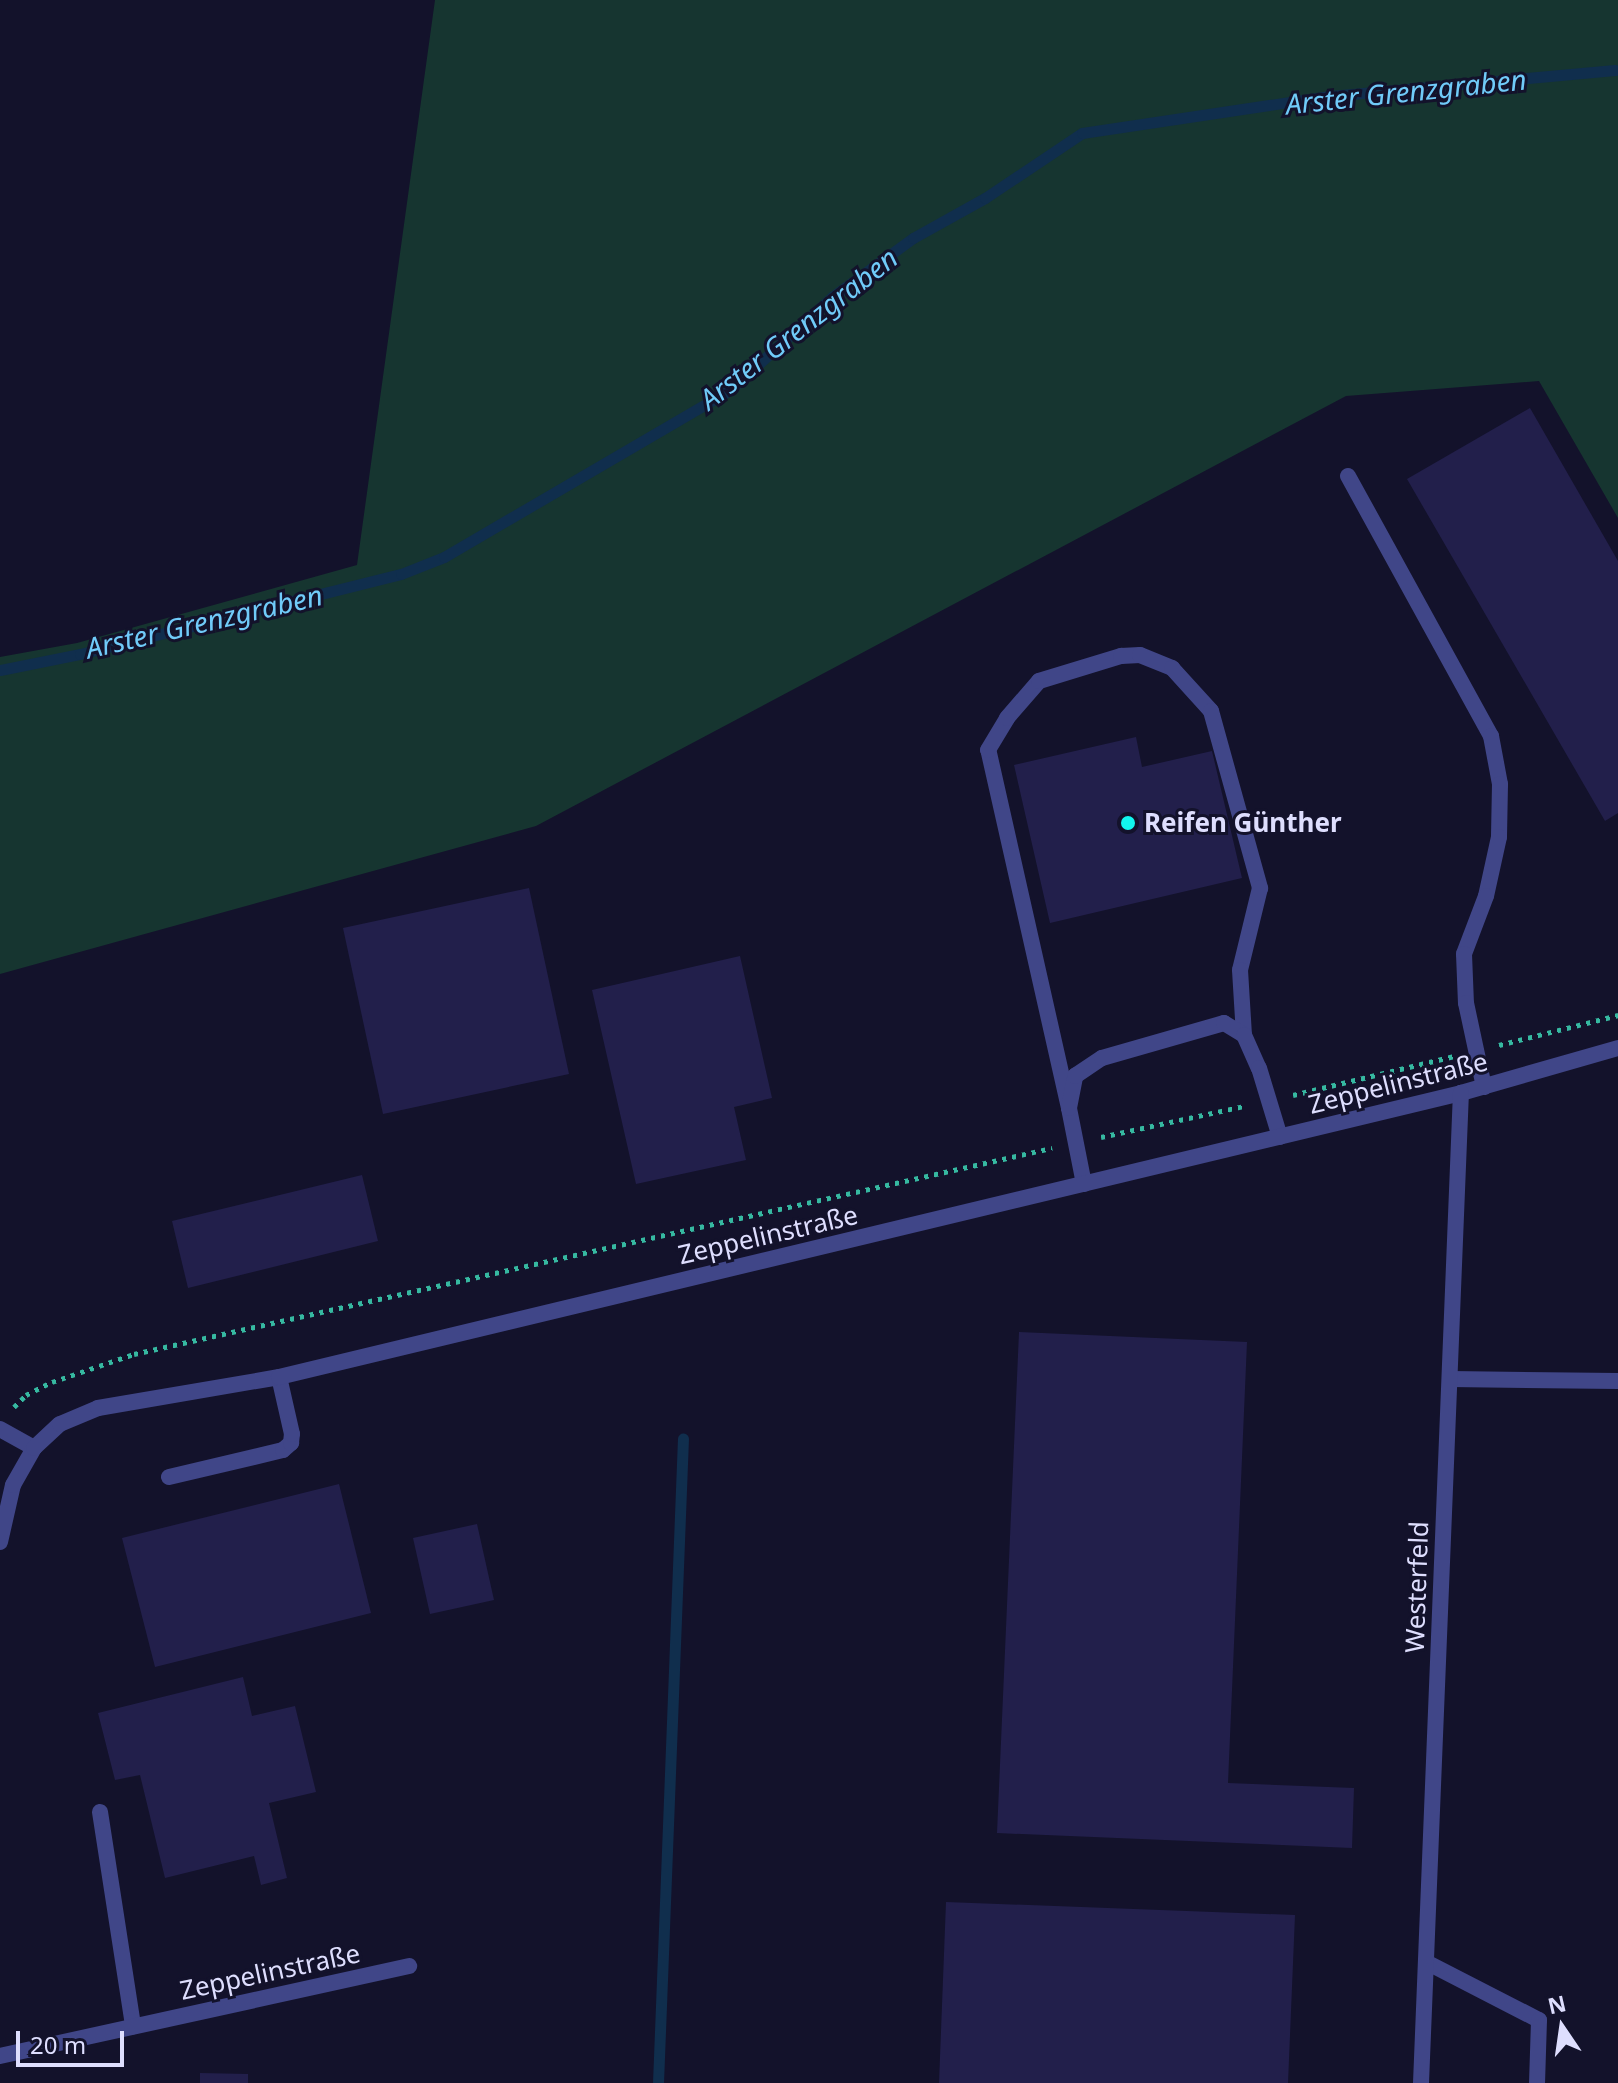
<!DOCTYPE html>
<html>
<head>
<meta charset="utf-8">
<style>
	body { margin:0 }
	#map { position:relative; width:1618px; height:2083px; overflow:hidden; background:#13122b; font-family:"Noto Sans",sans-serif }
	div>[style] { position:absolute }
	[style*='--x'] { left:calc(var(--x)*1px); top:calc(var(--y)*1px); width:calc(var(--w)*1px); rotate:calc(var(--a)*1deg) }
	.green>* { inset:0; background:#163530 }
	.stream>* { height:11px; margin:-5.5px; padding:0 5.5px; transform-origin:5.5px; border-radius:5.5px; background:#102e4d }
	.building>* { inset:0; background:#221f4b }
	.path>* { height:5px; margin-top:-2.5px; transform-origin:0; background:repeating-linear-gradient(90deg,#36b9a1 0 4px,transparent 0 10px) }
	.lane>* { height:16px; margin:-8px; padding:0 8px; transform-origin:8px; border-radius:8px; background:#404688 }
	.street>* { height:16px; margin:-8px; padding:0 8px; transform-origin:8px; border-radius:8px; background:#404688 }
	.dots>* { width:22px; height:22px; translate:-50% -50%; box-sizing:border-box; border:4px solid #13122b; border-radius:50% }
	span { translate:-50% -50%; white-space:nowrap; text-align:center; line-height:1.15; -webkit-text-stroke:6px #13122b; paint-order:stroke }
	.poi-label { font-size:26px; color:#dedefe; font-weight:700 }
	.left { translate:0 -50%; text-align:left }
	.street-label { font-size:26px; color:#dedefe }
	.water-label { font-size:28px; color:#70cbf9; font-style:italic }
	.north { position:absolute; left:1522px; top:1987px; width:80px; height:80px; -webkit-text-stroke:6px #13122b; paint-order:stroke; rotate:347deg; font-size:22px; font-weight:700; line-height:32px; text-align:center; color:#dedefe }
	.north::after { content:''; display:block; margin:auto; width:28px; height:36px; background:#dedefe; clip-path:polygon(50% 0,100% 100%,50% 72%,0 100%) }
	.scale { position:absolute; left:16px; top:2031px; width:108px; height:36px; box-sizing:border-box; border:4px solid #dedefe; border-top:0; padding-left:10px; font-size:24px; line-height:28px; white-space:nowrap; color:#dedefe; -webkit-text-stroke:6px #13122b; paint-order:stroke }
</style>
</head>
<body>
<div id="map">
	<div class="green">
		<div style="clip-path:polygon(435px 0,1618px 0,1618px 518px,1539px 381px,1346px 396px,536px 826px,0 974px,0 657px,77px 643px,357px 565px)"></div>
	</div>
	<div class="stream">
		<div style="--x:0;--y:670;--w:82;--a:-11.3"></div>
		<div style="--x:80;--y:654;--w:331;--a:-14"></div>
		<div style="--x:401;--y:574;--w:46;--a:-21.6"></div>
		<div style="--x:444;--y:557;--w:333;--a:-30.3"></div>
		<div style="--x:731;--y:389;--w:137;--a:-42.3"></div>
		<div style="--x:832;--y:297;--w:100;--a:-36.1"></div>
		<div style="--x:913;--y:238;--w:82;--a:-29.1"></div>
		<div style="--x:985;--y:198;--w:117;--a:-33.8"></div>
		<div style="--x:1082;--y:133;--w:251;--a:-8.5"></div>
		<div style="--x:1330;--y:96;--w:286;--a:-5.2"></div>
		<div style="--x:658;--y:2083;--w:645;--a:-87.78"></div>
	</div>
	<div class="building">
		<div style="clip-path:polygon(1530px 408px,1618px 561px,1618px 813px,1605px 821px,1407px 479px)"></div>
		<div style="clip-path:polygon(1136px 737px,1142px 767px,1212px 751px,1242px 878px,1050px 923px,1014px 765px)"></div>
		<div style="clip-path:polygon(529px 888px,569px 1074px,383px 1114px,343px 928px)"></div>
		<div style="clip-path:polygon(740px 956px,772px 1098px,734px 1107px,746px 1160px,636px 1184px,592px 990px)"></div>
		<div style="clip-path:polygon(362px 1175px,378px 1241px,188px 1288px,172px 1221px)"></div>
		<div style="clip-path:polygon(1019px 1332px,1247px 1342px,1228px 1783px,1354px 1788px,1352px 1848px,997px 1833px)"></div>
		<div style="clip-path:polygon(339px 1484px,371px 1613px,155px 1667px,122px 1538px)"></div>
		<div style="clip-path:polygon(477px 1524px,494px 1600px,430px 1614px,413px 1538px)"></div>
		<div style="clip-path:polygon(243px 1677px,252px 1716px,295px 1706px,316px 1792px,269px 1803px,287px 1878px,261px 1885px,254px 1856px,165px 1878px,140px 1775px,115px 1780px,98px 1713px)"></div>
		<div style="clip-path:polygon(946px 1902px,1295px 1915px,1288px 2083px,939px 2083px)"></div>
		<div style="clip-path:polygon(200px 2073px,248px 2074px,248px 2083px,200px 2083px)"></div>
	</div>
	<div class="path">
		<div style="--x:1499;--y:1045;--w:123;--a:-14.1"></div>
		<div style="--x:1293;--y:1095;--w:166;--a:-13.6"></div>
		<div style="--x:1101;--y:1137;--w:146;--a:-12.2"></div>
		<div style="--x:14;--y:1407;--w:17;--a:-45"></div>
		<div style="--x:26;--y:1395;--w:29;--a:-27"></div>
		<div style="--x:52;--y:1382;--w:87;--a:-18.9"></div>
		<div style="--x:134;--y:1354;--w:941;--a:-12.65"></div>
	</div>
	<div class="lane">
		<div style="--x:1348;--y:476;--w:297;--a:61.2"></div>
		<div style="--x:1491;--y:736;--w:49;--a:79.4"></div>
		<div style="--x:1500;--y:784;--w:53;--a:91.1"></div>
		<div style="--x:1499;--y:837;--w:60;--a:102.4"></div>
		<div style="--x:1486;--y:896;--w:62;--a:110.8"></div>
		<div style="--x:1464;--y:954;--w:49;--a:87.7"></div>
		<div style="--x:1466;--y:1003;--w:86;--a:77.9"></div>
		<div style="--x:1069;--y:1108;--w:367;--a:-102.7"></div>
		<div style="--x:988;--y:750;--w:37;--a:-59"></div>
		<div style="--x:1007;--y:718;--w:49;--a:-49.1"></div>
		<div style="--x:1039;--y:681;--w:86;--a:-17"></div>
		<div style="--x:1121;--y:656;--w:19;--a:-3"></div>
		<div style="--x:1140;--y:655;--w:35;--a:22"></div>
		<div style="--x:1172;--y:668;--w:58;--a:47.8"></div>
		<div style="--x:1211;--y:711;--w:184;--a:74.5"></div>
		<div style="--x:1260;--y:888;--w:84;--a:103.7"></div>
		<div style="--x:1240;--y:970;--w:65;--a:86.5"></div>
		<div style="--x:1084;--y:1184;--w:77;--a:-101.2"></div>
		<div style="--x:1069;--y:1108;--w:33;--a:-79"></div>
		<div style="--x:1075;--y:1076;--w:32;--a:-34"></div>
		<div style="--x:1102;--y:1058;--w:127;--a:-16"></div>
		<div style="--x:1224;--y:1023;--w:23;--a:31"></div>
		<div style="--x:1244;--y:1035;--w:36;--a:66"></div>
		<div style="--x:1259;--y:1068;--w:72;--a:73.1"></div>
		<div style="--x:1450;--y:1379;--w:168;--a:0.7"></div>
		<div style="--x:0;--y:1429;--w:39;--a:29"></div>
		<div style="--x:169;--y:1477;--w:117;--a:-13.3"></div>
		<div style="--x:283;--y:1450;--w:11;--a:-41"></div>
		<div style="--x:291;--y:1443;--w:9;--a:-84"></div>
		<div style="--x:292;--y:1434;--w:58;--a:-102.8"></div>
		<div style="--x:100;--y:1812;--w:217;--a:81.2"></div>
		<div style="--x:1426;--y:1962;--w:127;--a:27.2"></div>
		<div style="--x:1539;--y:2020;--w:63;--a:91.8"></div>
	</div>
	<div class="street">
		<div style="--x:0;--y:1542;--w:58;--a:-77.2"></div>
		<div style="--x:13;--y:1485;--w:43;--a:-60.4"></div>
		<div style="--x:34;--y:1448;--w:35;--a:-43"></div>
		<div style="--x:60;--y:1424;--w:41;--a:-22.8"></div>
		<div style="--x:98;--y:1408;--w:184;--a:-9.7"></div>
		<div style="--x:279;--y:1377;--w:1216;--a:-13.51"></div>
		<div style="--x:1461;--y:1093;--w:163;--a:-16"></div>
		<div style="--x:0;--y:2056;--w:419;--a:-12.4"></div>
		<div style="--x:1421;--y:2083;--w:991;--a:-87.69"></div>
	</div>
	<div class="dots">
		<div style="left:1128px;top:823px;background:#12f6ef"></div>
	</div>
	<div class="poi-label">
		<span class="left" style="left:1144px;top:823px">Reifen Günther</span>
	</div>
	<div class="street-label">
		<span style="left:1398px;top:1083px;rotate:-14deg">Zeppelinstraße</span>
		<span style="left:768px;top:1235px;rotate:-13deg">Zeppelinstraße</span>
		<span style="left:1417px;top:1587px;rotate:-88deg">Westerfeld</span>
		<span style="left:270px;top:1972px;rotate:-12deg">Zeppelinstraße</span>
	</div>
	<div class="water-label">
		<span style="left:1406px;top:91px;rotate:-6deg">Arster Grenzgraben</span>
		<span style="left:798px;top:328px;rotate:-38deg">Arster Grenzgraben</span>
		<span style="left:204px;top:621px;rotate:-13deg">Arster Grenzgraben</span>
	</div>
	<div class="north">N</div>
	<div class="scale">20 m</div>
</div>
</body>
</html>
